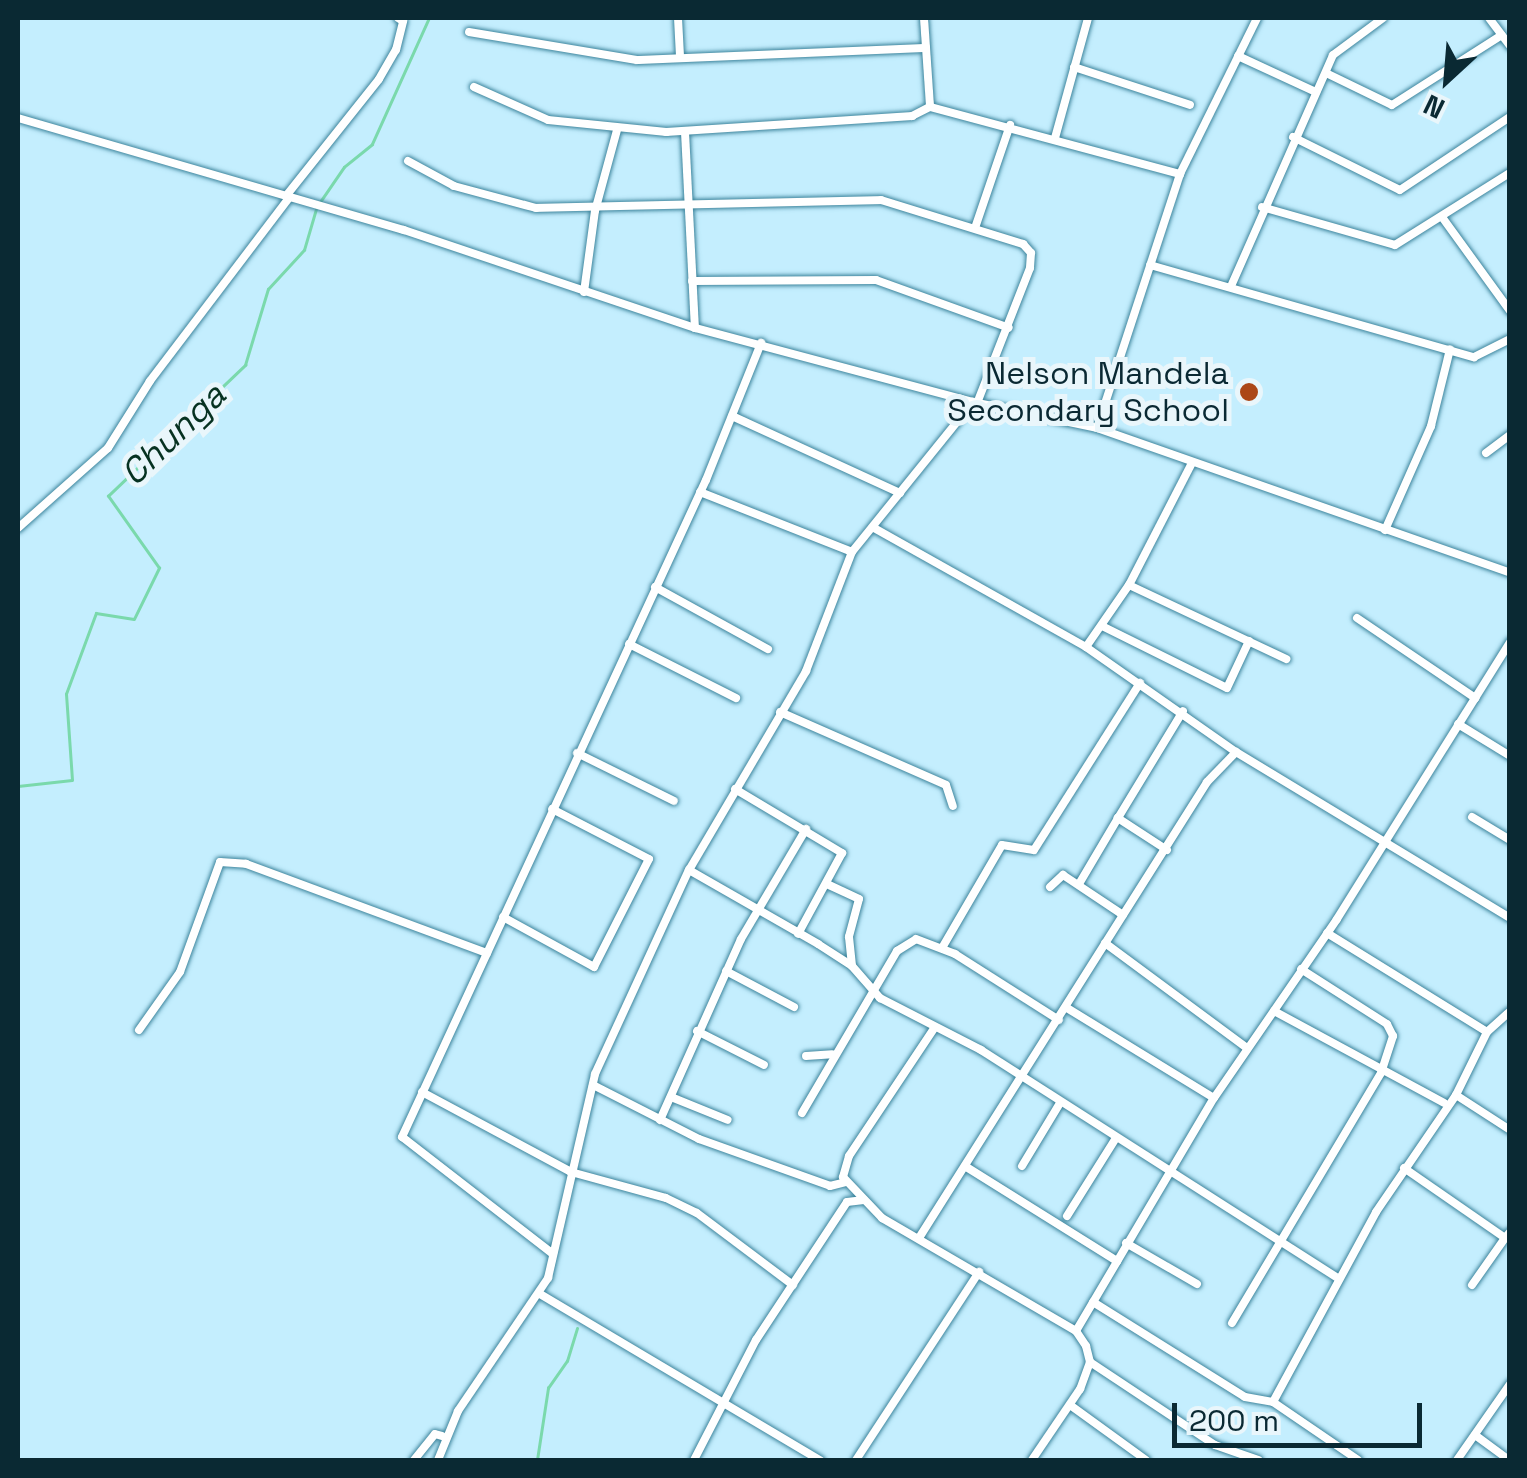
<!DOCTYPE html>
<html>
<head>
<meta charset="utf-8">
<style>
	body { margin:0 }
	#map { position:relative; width:1527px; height:1478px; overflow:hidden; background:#c4eefe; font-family:"Space Grotesk",sans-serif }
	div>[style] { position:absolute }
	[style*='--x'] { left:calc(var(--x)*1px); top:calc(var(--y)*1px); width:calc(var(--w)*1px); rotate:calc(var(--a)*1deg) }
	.stream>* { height:2.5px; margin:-1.25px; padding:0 1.25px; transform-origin:1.25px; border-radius:1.25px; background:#7ad9ac }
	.roads { filter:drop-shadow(0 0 2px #3c849c) drop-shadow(0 0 2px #3c849c) }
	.street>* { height:8px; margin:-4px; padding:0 4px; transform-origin:4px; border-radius:4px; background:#fff }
	.dots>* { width:28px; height:28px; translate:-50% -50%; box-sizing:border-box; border:5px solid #e9f6fb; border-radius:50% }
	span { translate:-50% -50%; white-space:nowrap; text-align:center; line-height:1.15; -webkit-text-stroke:10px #e9f6fb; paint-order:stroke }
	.poi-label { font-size:32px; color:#0a2933 }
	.right { translate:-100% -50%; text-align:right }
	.water-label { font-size:35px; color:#063221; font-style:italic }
	.frame { position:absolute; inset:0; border:20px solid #0a2933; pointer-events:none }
	.north { position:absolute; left:1397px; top:30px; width:100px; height:100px; -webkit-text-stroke:8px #e9f6fb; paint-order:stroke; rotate:206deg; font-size:28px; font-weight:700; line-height:40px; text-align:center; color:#0a2933 }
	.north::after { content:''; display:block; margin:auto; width:35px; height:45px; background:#0a2933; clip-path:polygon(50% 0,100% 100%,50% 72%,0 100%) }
	.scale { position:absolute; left:1172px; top:1403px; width:250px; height:45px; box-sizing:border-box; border:5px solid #0a2933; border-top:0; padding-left:12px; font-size:30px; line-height:35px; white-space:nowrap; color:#0a2933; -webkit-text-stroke:8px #e9f6fb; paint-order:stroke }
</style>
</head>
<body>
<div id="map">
	<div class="stream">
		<div style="--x:320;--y:202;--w:42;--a:-55.6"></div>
		<div style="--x:344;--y:167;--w:36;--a:-39"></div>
		<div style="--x:372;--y:144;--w:138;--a:-65.7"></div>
		<div style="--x:18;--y:786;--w:54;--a:-6.3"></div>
		<div style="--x:72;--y:780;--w:86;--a:-94"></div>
		<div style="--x:66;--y:694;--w:86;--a:-69.7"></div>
		<div style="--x:96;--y:613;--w:38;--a:9"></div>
		<div style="--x:134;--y:619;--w:57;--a:-63.9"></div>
		<div style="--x:159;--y:568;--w:88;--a:-125.3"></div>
		<div style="--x:108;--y:496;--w:190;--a:-43.7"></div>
		<div style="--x:245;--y:365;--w:79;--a:-73.2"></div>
		<div style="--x:268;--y:289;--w:53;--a:-47.3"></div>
		<div style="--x:304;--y:250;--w:43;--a:-73.7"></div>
		<div style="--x:537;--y:1460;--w:73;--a:-81.3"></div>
		<div style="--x:548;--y:1388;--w:33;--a:-55"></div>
		<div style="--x:567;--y:1361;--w:34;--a:-73"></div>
	</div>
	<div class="roads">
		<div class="street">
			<div style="--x:678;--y:18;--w:38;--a:87"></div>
			<div style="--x:924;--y:18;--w:89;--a:86.1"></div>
			<div style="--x:930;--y:107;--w:259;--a:15"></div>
			<div style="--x:1489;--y:18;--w:35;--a:53"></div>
			<div style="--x:469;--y:32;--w:170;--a:9.5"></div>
			<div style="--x:637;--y:60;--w:289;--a:-2.4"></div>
			<div style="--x:1238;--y:56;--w:86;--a:24.8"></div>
			<div style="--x:1074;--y:67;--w:122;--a:18.1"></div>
			<div style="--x:1326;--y:73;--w:73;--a:25.9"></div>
			<div style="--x:1392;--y:105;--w:130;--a:-32.5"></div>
			<div style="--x:474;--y:87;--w:81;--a:24"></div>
			<div style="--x:548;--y:120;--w:119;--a:5.8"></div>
			<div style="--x:666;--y:132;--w:247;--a:-3.7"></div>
			<div style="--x:912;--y:116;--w:20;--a:-27"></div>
			<div style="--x:18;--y:118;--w:402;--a:16.2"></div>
			<div style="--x:404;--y:230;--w:307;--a:18.6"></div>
			<div style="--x:695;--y:328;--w:288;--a:14.9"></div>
			<div style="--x:973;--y:402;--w:127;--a:11.8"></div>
			<div style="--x:1097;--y:428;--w:438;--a:19.3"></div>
			<div style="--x:685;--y:132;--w:196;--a:87.1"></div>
			<div style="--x:1293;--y:137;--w:119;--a:26.4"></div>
			<div style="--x:1400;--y:190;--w:132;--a:-33.6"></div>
			<div style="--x:1055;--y:138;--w:124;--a:-74.6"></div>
			<div style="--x:408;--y:161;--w:52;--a:28.5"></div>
			<div style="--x:454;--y:186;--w:85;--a:15"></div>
			<div style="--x:536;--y:208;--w:345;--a:-1.3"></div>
			<div style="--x:881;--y:200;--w:149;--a:17.2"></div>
			<div style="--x:1023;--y:244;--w:12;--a:48"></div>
			<div style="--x:1031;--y:253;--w:15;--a:94"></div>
			<div style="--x:1030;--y:268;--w:140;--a:111.4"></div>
			<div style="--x:286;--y:196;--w:149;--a:-51.5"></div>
			<div style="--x:379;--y:79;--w:34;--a:-60"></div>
			<div style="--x:396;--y:50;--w:30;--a:-76"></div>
			<div style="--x:403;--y:21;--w:6;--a:-149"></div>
			<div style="--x:1262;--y:207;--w:138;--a:15.9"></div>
			<div style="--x:1395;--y:245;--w:136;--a:-32.1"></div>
			<div style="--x:1442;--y:217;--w:116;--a:54.1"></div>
			<div style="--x:975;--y:228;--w:109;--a:-71.2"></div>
			<div style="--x:1150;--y:265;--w:337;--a:15.9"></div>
			<div style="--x:1474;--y:357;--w:40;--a:-26.6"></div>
			<div style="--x:692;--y:281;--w:184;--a:-0.3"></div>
			<div style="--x:876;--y:280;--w:141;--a:19.8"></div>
			<div style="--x:1232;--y:284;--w:250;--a:-66.2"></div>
			<div style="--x:1333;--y:55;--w:62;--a:-36.5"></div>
			<div style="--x:584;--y:292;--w:82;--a:-82.3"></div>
			<div style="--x:595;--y:211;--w:84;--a:-74.8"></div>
			<div style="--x:732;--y:416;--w:185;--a:24.6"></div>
			<div style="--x:1097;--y:428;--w:267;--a:-71.9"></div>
			<div style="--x:1180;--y:174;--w:174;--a:-63.7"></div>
			<div style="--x:1486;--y:453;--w:30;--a:-37"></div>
			<div style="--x:700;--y:492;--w:163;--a:21.5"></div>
			<div style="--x:18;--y:528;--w:120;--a:-41.6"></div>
			<div style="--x:108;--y:448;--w:79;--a:-57.9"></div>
			<div style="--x:150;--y:381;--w:230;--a:-52.8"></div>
			<div style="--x:874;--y:528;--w:243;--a:29.3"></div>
			<div style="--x:1086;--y:647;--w:183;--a:35"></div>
			<div style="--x:1236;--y:752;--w:320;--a:31.2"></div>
			<div style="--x:1385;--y:530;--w:114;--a:-66.1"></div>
			<div style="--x:1431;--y:426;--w:79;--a:-76.1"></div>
			<div style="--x:1129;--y:585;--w:174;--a:25.2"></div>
			<div style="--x:655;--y:587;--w:129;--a:28.8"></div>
			<div style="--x:1357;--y:618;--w:143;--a:34.1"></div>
			<div style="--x:1104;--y:627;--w:137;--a:26.4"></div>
			<div style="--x:1227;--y:688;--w:52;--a:-64.9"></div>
			<div style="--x:629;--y:644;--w:120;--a:26.8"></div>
			<div style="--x:1086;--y:647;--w:75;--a:-55.3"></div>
			<div style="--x:1129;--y:585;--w:137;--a:-62.7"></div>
			<div style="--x:780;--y:712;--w:181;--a:23.7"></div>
			<div style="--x:946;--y:785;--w:22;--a:72"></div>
			<div style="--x:1458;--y:724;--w:61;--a:31.6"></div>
			<div style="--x:577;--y:753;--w:108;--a:26.3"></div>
			<div style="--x:735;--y:789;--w:125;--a:30.9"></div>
			<div style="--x:842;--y:853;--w:92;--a:118.5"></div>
			<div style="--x:1472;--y:817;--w:44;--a:31.2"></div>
			<div style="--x:1167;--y:850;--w:59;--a:-146.9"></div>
			<div style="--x:1118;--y:818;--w:125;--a:-58.7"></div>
			<div style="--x:689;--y:870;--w:149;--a:29.8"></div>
			<div style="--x:818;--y:944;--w:40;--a:32.9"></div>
			<div style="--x:852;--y:966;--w:43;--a:48.8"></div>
			<div style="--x:880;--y:998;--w:114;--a:27.2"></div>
			<div style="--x:981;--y:1050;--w:421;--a:32.6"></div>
			<div style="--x:1079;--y:884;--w:77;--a:-59.4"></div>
			<div style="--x:829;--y:885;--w:33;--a:25"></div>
			<div style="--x:859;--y:899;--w:39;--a:105"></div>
			<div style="--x:849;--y:937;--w:29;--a:84"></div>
			<div style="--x:1050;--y:887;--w:18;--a:-43"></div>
			<div style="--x:1063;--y:875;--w:72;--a:33.7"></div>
			<div style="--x:503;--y:917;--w:104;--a:28.8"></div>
			<div style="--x:594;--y:967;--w:121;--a:-63"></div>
			<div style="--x:649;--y:859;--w:109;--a:-152.7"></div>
			<div style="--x:1327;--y:933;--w:188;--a:31.7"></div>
			<div style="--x:1105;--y:943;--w:177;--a:36.5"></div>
			<div style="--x:942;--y:948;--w:119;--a:-59.8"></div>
			<div style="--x:1002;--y:845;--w:32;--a:9"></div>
			<div style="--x:1034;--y:850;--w:198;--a:-57.6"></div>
			<div style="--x:726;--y:971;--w:77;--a:27.9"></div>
			<div style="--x:1067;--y:1008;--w:172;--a:31.5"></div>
			<div style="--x:1274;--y:1011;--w:193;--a:28.4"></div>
			<div style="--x:935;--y:1027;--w:155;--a:123.7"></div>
			<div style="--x:849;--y:1156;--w:22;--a:106"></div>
			<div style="--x:843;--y:1177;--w:57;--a:46.4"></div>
			<div style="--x:882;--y:1218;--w:225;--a:30.2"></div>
			<div style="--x:1076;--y:1331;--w:18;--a:56"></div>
			<div style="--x:1086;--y:1346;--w:16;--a:76"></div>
			<div style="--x:1090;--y:1362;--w:29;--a:110"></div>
			<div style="--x:1080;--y:1389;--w:86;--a:124.1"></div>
			<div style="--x:139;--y:1030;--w:71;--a:-54.7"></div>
			<div style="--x:180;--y:972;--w:117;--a:-70"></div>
			<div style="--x:220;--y:862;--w:26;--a:4"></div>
			<div style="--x:246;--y:864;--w:257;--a:20.3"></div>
			<div style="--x:697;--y:1031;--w:75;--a:26.9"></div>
			<div style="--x:806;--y:1056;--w:26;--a:-4"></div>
			<div style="--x:593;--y:1085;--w:119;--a:27"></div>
			<div style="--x:699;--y:1139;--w:139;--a:19.7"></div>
			<div style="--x:830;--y:1186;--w:16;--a:-14"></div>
			<div style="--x:422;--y:1092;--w:169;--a:28.2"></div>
			<div style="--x:571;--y:1172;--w:98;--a:15.3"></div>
			<div style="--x:666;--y:1198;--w:34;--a:26"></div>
			<div style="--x:697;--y:1213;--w:120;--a:36.9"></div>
			<div style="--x:1456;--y:1095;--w:64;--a:32.9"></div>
			<div style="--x:671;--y:1097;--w:61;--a:22"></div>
			<div style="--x:802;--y:1113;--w:188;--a:-59.6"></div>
			<div style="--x:897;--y:951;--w:22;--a:-32"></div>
			<div style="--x:916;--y:939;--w:42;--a:21"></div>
			<div style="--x:955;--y:954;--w:123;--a:32.4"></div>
			<div style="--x:660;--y:1120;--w:198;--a:-65.9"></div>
			<div style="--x:741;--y:939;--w:128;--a:-59.4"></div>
			<div style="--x:1022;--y:1166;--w:74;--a:-58.9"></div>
			<div style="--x:968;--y:1168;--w:176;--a:32"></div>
			<div style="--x:1404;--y:1168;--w:123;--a:34.7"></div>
			<div style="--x:1505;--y:1238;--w:8;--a:-50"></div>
			<div style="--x:1067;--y:1216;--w:92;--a:-57.9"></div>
			<div style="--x:919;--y:1238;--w:539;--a:-57.72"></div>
			<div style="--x:1207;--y:782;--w:42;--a:-46"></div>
			<div style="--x:1126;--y:1243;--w:82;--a:30"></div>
			<div style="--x:553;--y:1254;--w:191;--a:-142.2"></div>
			<div style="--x:402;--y:1137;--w:724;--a:-65.17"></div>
			<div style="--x:706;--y:480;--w:148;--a:-68.1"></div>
			<div style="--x:1472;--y:1285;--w:57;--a:-54.9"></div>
			<div style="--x:540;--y:1294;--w:326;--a:30.7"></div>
			<div style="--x:1093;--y:1302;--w:179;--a:32"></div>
			<div style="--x:1245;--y:1397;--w:28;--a:10"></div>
			<div style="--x:1273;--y:1402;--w:216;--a:-61.5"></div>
			<div style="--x:1376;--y:1212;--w:142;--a:-55.6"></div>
			<div style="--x:1456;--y:1095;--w:70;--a:-63.8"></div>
			<div style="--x:1487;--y:1032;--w:31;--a:-42"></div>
			<div style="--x:1232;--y:1323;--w:291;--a:-59.2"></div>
			<div style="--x:1381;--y:1073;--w:39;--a:-72"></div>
			<div style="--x:1393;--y:1036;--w:13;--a:-117"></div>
			<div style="--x:1387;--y:1024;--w:102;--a:-147.4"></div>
			<div style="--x:1076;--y:1331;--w:271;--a:-59.4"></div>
			<div style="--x:1214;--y:1098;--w:217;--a:-55.5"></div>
			<div style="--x:1337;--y:919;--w:327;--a:-58"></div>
			<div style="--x:1090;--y:1362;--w:150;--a:33.6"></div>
			<div style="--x:1215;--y:1445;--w:46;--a:19.2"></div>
			<div style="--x:1273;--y:1402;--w:103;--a:34.3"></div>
			<div style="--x:1070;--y:1405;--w:94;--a:35.9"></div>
			<div style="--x:1475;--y:1435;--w:42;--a:36.3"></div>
			<div style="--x:414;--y:1460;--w:33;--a:-51"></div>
			<div style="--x:435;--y:1434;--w:7;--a:16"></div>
			<div style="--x:438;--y:1460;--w:53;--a:-67.8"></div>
			<div style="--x:458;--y:1411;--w:161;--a:-55.9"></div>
			<div style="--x:548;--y:1278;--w:209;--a:-77"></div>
			<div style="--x:595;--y:1074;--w:225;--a:-65.3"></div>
			<div style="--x:689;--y:870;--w:231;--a:-59.5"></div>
			<div style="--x:806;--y:671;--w:128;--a:-68.9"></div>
			<div style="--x:852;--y:552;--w:193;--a:-51.1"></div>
			<div style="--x:694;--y:1460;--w:135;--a:-62.7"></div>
			<div style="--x:756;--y:1340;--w:165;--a:-56.6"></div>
			<div style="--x:847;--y:1202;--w:17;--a:-7"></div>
			<div style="--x:856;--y:1460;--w:225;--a:-56.8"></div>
			<div style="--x:1457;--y:1460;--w:93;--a:-55.1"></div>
		</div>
	</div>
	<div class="dots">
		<div style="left:1249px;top:392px;background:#ac4717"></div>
	</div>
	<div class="poi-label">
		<span class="right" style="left:1229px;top:392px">Nelson Mandela<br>Secondary School</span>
	</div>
	<div class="water-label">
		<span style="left:173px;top:434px;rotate:-44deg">Chunga</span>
	</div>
	<div class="frame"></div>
	<div class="north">N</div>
	<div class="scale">200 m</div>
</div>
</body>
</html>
